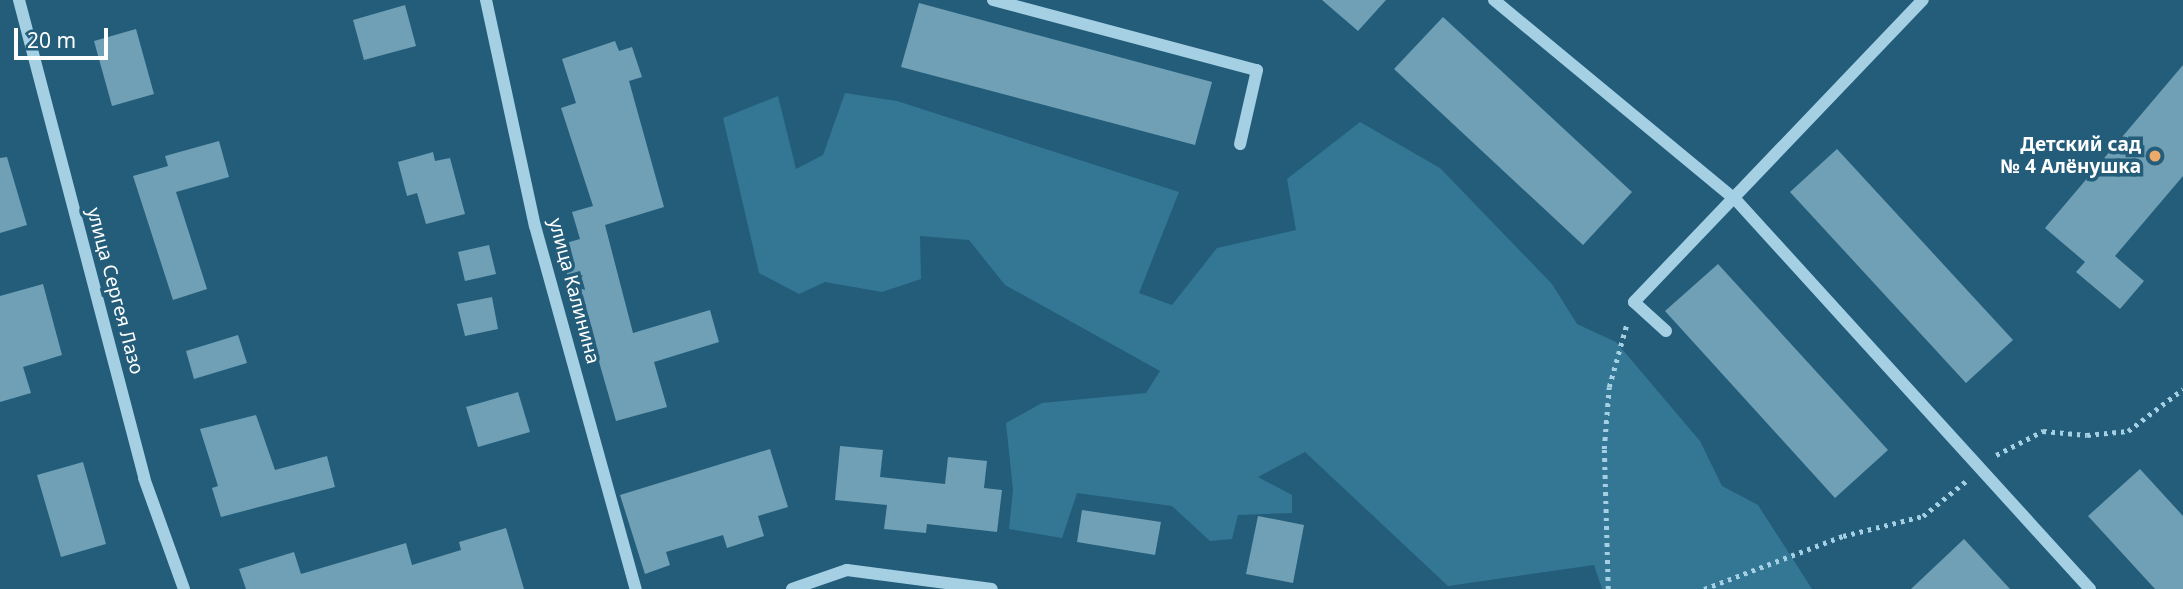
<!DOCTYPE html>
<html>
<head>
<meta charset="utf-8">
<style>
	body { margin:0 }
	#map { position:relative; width:2183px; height:589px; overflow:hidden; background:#235d7a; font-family:"Noto Sans",sans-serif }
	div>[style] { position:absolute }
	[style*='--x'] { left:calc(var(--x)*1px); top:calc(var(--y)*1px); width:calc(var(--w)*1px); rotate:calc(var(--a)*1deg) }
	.green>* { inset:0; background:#337795 }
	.building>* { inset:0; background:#70a0b6 }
	.path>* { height:4.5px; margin-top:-2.25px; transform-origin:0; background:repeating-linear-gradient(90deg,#a5d0e4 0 3.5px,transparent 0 8.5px) }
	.minor>* { height:12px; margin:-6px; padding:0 6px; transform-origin:6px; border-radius:6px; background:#a5d0e4 }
	.dots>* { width:19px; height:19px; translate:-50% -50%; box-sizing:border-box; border:4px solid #235d7a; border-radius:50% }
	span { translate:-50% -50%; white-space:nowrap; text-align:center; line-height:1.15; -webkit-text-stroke:7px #235d7a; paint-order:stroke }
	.poi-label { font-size:19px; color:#fff; font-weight:700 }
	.right { translate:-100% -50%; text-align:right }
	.street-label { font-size:19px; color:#fff }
	.scale { position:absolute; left:14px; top:28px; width:94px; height:32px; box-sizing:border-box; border:4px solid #fff; border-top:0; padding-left:9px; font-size:21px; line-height:24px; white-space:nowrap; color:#fff; -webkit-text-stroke:5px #235d7a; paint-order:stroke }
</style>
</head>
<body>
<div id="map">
	<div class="green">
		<div style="clip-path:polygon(845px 93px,897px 101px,1179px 192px,1139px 293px,1172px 305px,1217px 248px,1296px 230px,1287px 179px,1360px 122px,1440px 168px,1552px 284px,1577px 324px,1616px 342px,1700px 441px,1722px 486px,1758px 505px,1812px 589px,1602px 589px,1594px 565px,1448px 586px,1305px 452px,1258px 477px,1292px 495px,1292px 513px,1238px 515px,1232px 539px,1210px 541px,1172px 506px,1077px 493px,1062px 538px,1009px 529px,1013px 490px,1006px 423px,1042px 403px,1146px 393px,1160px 371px,1005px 285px,969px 240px,920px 236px,921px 279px,882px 292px,825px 282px,799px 294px,759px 273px,723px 118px,778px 96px,796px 169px,823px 155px)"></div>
	</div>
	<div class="building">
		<div style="clip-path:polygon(1322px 0,1386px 0,1358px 31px)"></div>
		<div style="clip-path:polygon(919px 3px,1212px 82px,1195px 145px,901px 67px)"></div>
		<div style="clip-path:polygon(405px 5px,416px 46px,364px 60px,353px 20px)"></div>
		<div style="clip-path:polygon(1443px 17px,1632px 192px,1583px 245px,1394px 69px)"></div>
		<div style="clip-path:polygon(136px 29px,154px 94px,112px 106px,94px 41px)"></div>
		<div style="clip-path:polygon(615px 41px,619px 51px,632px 47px,642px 77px,629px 81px,664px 207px,605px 225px,633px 333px,710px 310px,719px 342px,654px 362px,667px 407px,616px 421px,575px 278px,569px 281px,559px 245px,580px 239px,572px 212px,593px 206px,561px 108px,576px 103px,562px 59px)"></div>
		<div style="clip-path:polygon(2183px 65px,2183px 176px,2115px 256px,2144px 281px,2120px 309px,2076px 272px,2085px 262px,2045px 228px)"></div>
		<div style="clip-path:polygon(219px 141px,229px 177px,176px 192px,207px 289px,173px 300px,133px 176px,168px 166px,165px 156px)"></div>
		<div style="clip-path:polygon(1837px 149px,2013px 340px,1966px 383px,1790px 192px)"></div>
		<div style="clip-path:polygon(433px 152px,435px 161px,450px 158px,465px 214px,426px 224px,417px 193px,407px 196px,398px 162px)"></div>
		<div style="clip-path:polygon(7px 157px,27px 225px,0 233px,0 158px)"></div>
		<div style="clip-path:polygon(489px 245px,496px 274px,465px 281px,458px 252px)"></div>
		<div style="clip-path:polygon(1718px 264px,1888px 450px,1835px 498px,1665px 311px)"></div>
		<div style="clip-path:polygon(43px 284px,62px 355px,23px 367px,31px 393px,0 402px,0 296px)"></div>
		<div style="clip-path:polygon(492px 297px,498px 329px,465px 336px,457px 304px)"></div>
		<div style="clip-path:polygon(238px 335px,247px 363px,194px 379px,186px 351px)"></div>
		<div style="clip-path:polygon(518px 392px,530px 432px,478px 447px,466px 407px)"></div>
		<div style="clip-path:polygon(256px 415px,275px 470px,327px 456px,335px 487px,221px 517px,212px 488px,218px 486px,200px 429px)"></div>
		<div style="clip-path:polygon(840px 446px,883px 450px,880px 477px,945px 484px,948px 457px,987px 461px,984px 488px,1002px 490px,997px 532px,927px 524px,926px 533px,884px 529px,887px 505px,835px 500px)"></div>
		<div style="clip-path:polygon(770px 449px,788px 507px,758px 516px,764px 536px,727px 548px,723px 535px,666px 552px,670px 565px,645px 574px,620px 495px)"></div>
		<div style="clip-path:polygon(83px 462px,106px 544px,61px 557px,37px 475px)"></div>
		<div style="clip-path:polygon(2140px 469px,2183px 516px,2183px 589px,2155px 589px,2088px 516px)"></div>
		<div style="clip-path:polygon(1082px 510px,1161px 522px,1155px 555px,1077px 542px)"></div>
		<div style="clip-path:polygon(1258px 516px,1304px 525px,1293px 583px,1246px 574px)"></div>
		<div style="clip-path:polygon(506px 528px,524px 589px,246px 589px,239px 569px,294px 552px,301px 574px,406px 543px,412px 565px,461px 550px,459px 542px)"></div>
		<div style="clip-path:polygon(1964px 539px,2010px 589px,1911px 589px)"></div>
	</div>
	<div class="path">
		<div style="--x:1996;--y:455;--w:53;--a:-27.1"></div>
		<div style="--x:2043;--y:431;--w:44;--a:5.2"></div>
		<div style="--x:2087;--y:435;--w:41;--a:-5.6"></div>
		<div style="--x:2128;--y:431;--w:69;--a:-37.4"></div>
		<div style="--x:1608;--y:589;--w:140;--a:-91.6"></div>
		<div style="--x:1604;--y:449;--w:62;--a:-85.4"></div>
		<div style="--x:1609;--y:387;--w:66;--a:-74.3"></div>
		<div style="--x:1704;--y:589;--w:149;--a:-20.9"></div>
		<div style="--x:1843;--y:536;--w:82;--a:-14"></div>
		<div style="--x:1923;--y:516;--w:55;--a:-39.1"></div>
	</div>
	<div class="minor">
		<div style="--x:19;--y:0;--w:494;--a:75.3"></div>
		<div style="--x:144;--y:478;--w:118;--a:70.2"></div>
		<div style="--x:486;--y:0;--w:231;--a:77.8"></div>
		<div style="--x:535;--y:226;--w:377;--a:74.5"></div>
		<div style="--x:993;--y:0;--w:273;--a:14.9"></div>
		<div style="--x:1257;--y:70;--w:76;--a:102.9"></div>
		<div style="--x:1494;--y:0;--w:314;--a:39.6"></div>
		<div style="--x:1736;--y:200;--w:526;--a:47.7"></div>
		<div style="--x:1666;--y:331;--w:43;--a:-137.8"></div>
		<div style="--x:1634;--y:302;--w:418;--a:-46.3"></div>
		<div style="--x:792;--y:589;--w:58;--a:-19.1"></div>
		<div style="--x:847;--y:570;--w:146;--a:7.5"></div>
	</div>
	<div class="dots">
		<div style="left:2155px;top:156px;background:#efa968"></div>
	</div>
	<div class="poi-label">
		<span class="right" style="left:2141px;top:156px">Детский сад<br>№ 4 Алёнушка</span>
	</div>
	<div class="street-label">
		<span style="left:115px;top:291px;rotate:75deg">улица Сергея Лазо</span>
		<span style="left:574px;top:291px;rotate:75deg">улица Калинина</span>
	</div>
	<div class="scale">20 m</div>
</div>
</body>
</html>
